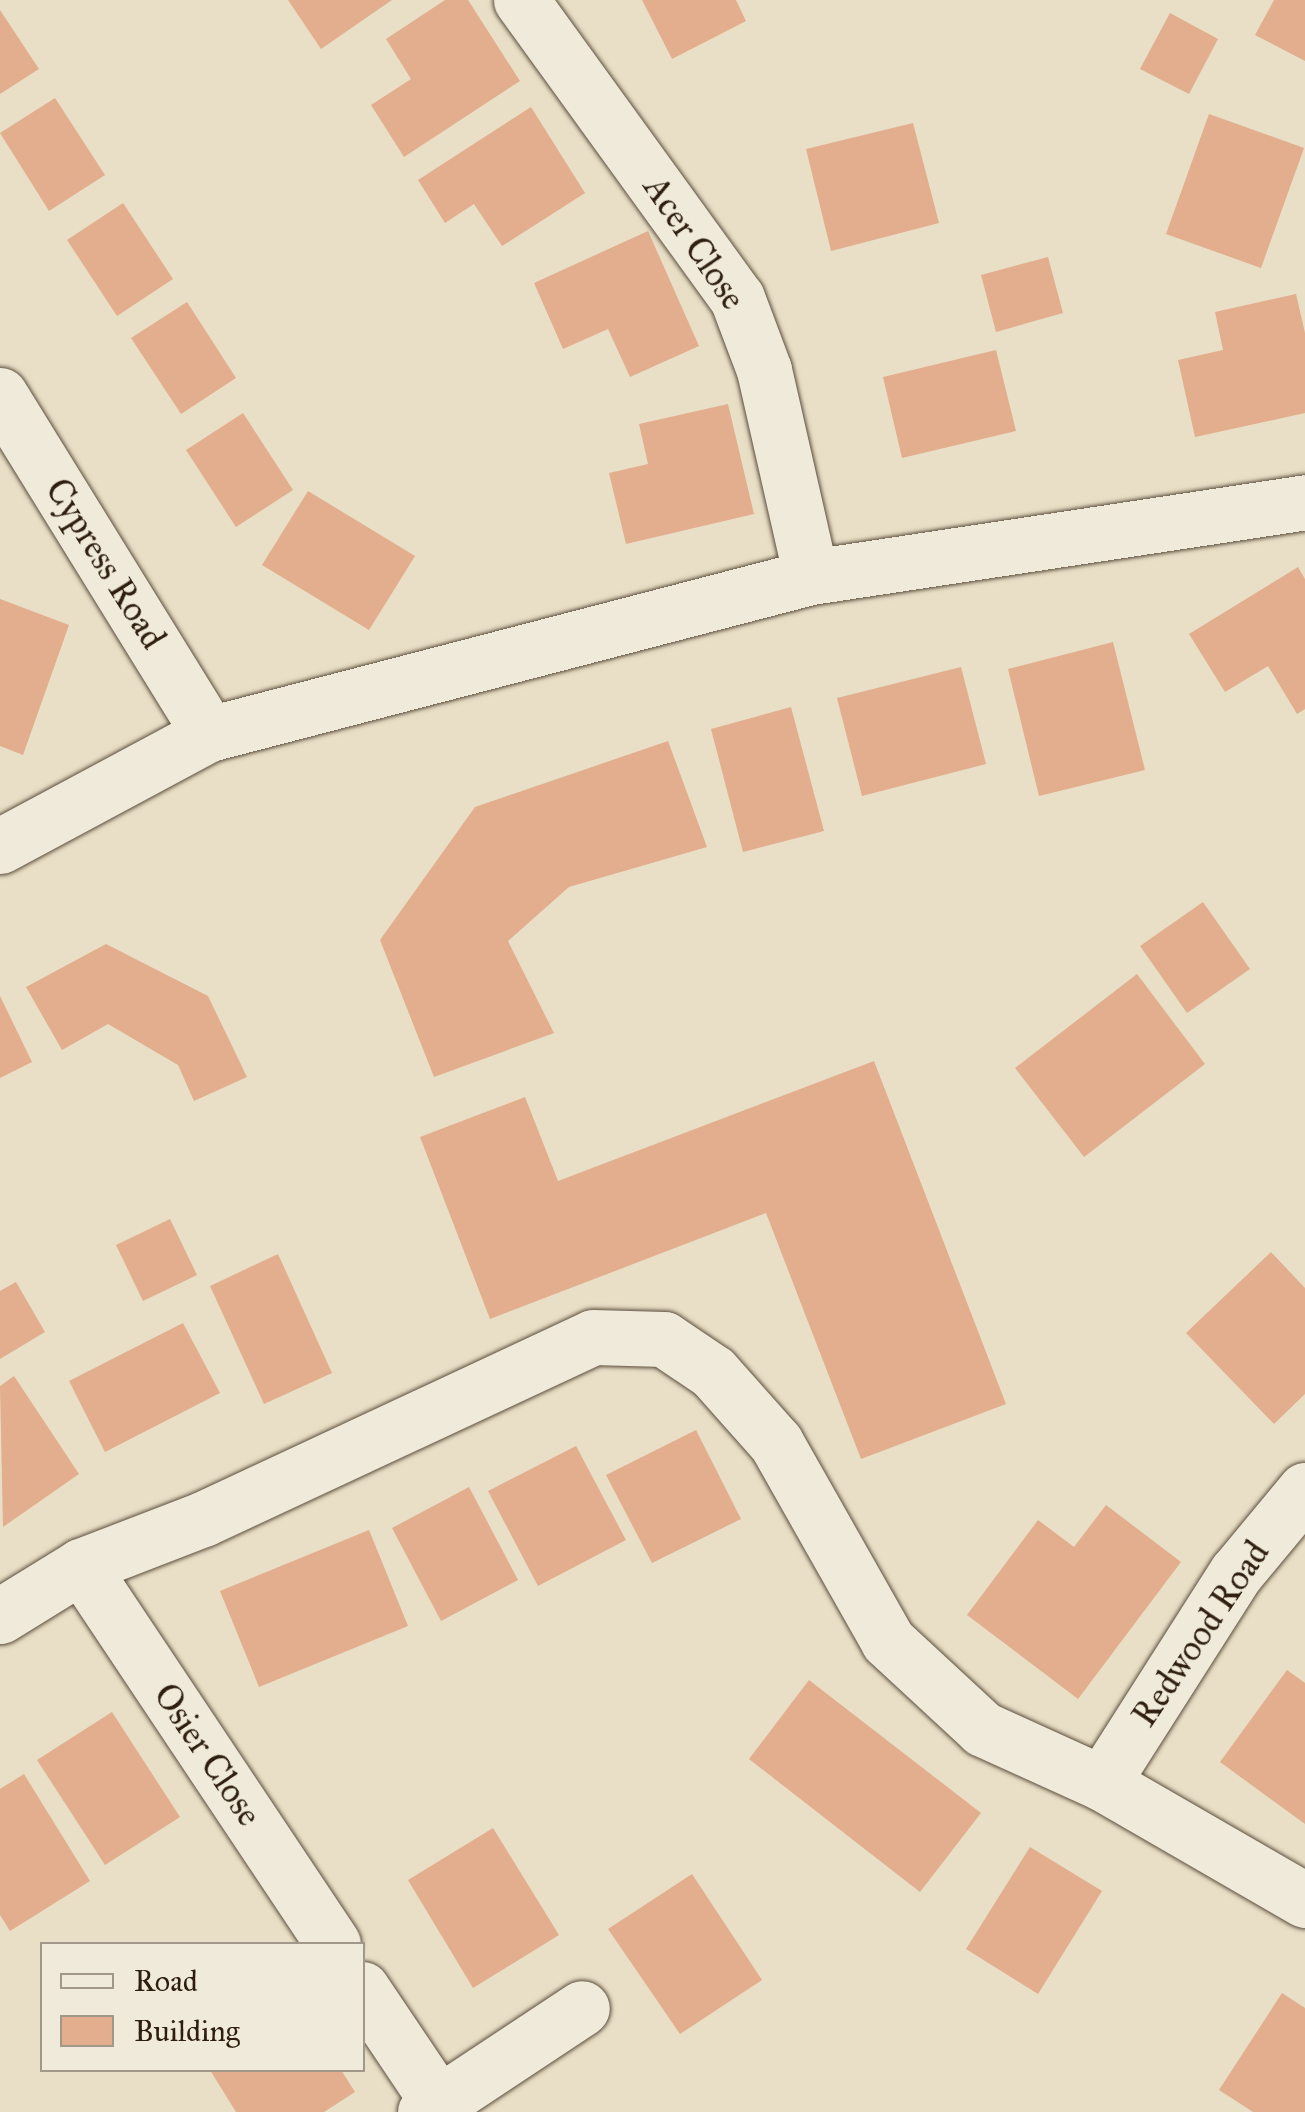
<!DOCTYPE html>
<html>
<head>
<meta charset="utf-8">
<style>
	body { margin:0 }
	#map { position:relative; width:1305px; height:2112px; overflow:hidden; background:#e8dfc6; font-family:"IM FELL Great Primer",serif }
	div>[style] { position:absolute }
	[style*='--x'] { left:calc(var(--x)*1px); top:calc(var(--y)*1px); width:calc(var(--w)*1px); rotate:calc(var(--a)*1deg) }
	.building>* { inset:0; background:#e2ae8d }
	.roads { filter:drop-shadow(0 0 2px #5c4e3d) drop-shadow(0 0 2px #5c4e3d) }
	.minor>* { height:55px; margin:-27.5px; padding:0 27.5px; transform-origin:27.5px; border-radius:27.5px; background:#f0eada }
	span { translate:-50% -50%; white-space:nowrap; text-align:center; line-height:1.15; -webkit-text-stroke:8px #f0eada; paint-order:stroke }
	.street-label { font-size:35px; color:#2d1e0f }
	.legend { position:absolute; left:40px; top:1942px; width:325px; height:130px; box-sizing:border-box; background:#f0eada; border:2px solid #a29889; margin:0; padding:12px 18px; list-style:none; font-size:30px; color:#2d1e0f }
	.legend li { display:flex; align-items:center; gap:20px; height:50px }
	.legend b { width:50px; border:2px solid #a29889 }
</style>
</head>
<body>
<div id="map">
	<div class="building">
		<div style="clip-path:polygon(288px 0,392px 0,321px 49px)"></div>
		<div style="clip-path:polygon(445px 0,468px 0,520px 81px,404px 157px,371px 105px,411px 79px,386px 39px)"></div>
		<div style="clip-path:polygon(642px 0,736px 0,746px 21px,672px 59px)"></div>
		<div style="clip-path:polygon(1274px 0,1305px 0,1305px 61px,1255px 35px)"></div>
		<div style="clip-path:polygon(0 10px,39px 69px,0 94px)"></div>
		<div style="clip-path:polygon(1170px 13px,1218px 39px,1189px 94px,1140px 69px)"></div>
		<div style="clip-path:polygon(55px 98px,105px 175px,49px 211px,0 133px)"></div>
		<div style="clip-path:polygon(531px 107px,585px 193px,502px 246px,474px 204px,445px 223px,418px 180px)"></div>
		<div style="clip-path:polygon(1209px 114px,1304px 148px,1261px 268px,1166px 234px)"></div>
		<div style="clip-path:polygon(913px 123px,939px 223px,831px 251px,806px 149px)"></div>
		<div style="clip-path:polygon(123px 203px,173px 279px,117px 316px,67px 240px)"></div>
		<div style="clip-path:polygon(648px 231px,699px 346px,630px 377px,608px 329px,563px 349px,534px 283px)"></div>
		<div style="clip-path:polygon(1048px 257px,1063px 313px,996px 332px,981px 275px)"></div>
		<div style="clip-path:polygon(1296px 294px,1305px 333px,1305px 413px,1195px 437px,1178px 360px,1223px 350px,1215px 312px)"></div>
		<div style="clip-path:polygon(187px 302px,236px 378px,181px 414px,131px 338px)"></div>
		<div style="clip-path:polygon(996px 350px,1016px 431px,902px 458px,883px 377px)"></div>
		<div style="clip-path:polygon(728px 404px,754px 514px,626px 544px,609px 473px,648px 464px,639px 424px)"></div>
		<div style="clip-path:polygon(243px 413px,293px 490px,236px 527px,186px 450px)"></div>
		<div style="clip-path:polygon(308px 491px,415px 556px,369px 630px,262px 565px)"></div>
		<div style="clip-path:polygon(1298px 567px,1305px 579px,1305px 709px,1297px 714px,1268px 666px,1225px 692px,1189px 634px)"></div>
		<div style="clip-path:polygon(0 599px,69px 625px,23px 755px,0 746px)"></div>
		<div style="clip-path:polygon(1113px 642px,1145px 770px,1039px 796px,1008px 669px)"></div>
		<div style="clip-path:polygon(961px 667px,986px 764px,862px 796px,837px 698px)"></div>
		<div style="clip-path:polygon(791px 707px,824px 831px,743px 852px,711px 729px)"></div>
		<div style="clip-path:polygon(668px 741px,707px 847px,569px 887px,508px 941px,554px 1033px,434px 1077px,380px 940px,475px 807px)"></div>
		<div style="clip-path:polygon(1203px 902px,1250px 969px,1187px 1013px,1140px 946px)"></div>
		<div style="clip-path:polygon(106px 944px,208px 996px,247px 1077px,194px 1101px,178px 1065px,108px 1024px,62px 1050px,26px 987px)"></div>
		<div style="clip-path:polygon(1137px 974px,1205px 1064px,1084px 1157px,1015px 1068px)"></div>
		<div style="clip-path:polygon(0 996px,32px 1062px,0 1078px)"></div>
		<div style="clip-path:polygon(874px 1061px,1006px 1404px,861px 1459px,766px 1213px,490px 1319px,420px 1137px,525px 1097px,558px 1181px)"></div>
		<div style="clip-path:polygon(170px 1219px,197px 1275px,143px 1301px,116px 1245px)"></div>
		<div style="clip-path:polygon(1271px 1252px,1305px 1288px,1305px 1394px,1274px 1424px,1186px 1333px)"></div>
		<div style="clip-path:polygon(278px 1254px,332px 1373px,264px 1404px,210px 1286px)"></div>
		<div style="clip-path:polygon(16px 1282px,45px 1332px,0 1359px,0 1291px)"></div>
		<div style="clip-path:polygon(183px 1323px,220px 1393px,105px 1452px,69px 1381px)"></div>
		<div style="clip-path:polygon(14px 1376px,79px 1474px,3px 1527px,0 1386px)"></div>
		<div style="clip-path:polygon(696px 1430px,741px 1519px,652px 1563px,606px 1475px)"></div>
		<div style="clip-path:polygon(576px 1446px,626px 1540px,538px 1586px,488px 1491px)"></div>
		<div style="clip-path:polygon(469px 1487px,518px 1580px,441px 1621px,392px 1528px)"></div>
		<div style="clip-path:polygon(1106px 1505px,1181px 1562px,1078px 1699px,967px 1615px,1038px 1520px,1074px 1547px)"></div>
		<div style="clip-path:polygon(369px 1530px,408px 1626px,259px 1687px,220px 1591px)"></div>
		<div style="clip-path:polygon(1287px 1670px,1305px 1683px,1305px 1824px,1220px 1762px)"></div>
		<div style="clip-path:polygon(809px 1680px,981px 1813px,920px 1892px,749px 1759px)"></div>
		<div style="clip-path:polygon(112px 1712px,180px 1817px,105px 1865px,37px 1760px)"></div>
		<div style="clip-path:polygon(24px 1774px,90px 1881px,10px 1931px,0 1915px,0 1789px)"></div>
		<div style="clip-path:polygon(493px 1828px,559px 1935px,473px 1988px,408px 1880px)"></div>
		<div style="clip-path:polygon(1030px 1847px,1102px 1891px,1038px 1994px,966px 1949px)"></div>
		<div style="clip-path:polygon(692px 1874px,762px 1980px,680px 2034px,608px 1929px)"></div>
		<div style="clip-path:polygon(1282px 1993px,1305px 2008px,1305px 2112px,1253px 2112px,1219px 2090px)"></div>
		<div style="clip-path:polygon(210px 2070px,341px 2070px,355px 2092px,324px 2112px,236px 2112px)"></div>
	</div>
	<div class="roads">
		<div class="minor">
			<div style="--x:521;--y:0;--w:368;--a:54.1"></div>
			<div style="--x:737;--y:298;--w:77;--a:69.4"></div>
			<div style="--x:764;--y:370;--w:212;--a:77.2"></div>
			<div style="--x:0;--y:395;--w:398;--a:58.3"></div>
			<div style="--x:0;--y:846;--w:237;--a:-28.2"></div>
			<div style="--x:209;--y:734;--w:622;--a:-14.62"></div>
			<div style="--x:811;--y:577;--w:500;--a:-8.6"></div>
			<div style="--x:81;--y:1566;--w:454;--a:56.3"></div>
			<div style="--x:0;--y:1616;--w:95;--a:-31.7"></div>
			<div style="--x:81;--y:1566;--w:131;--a:-21.1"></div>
			<div style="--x:203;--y:1519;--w:430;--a:-25"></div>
			<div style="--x:593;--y:1337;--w:71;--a:1.6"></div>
			<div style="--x:664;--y:1339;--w:59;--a:34"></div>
			<div style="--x:713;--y:1372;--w:95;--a:48.4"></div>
			<div style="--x:776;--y:1443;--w:227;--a:60.5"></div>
			<div style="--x:888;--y:1641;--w:129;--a:42.8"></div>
			<div style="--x:983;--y:1729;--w:131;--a:24.4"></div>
			<div style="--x:1102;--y:1783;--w:234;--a:30"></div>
			<div style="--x:1102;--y:1783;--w:249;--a:-57.5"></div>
			<div style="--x:1236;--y:1573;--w:108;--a:-50.3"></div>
			<div style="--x:362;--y:1989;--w:136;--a:56.1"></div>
			<div style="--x:425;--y:2112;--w:188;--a:-33.5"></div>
		</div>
	</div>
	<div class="street-label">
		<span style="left:694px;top:243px;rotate:56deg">Acer Close</span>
		<span style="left:105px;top:564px;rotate:58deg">Cypress Road</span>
		<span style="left:1201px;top:1634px;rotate:-56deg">Redwood Road</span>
		<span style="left:207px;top:1755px;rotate:56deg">Osier Close</span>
	</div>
	<ul class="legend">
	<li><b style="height:12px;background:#f0eada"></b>Road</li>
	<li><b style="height:28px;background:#e2ae8d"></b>Building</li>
	</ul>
</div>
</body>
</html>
